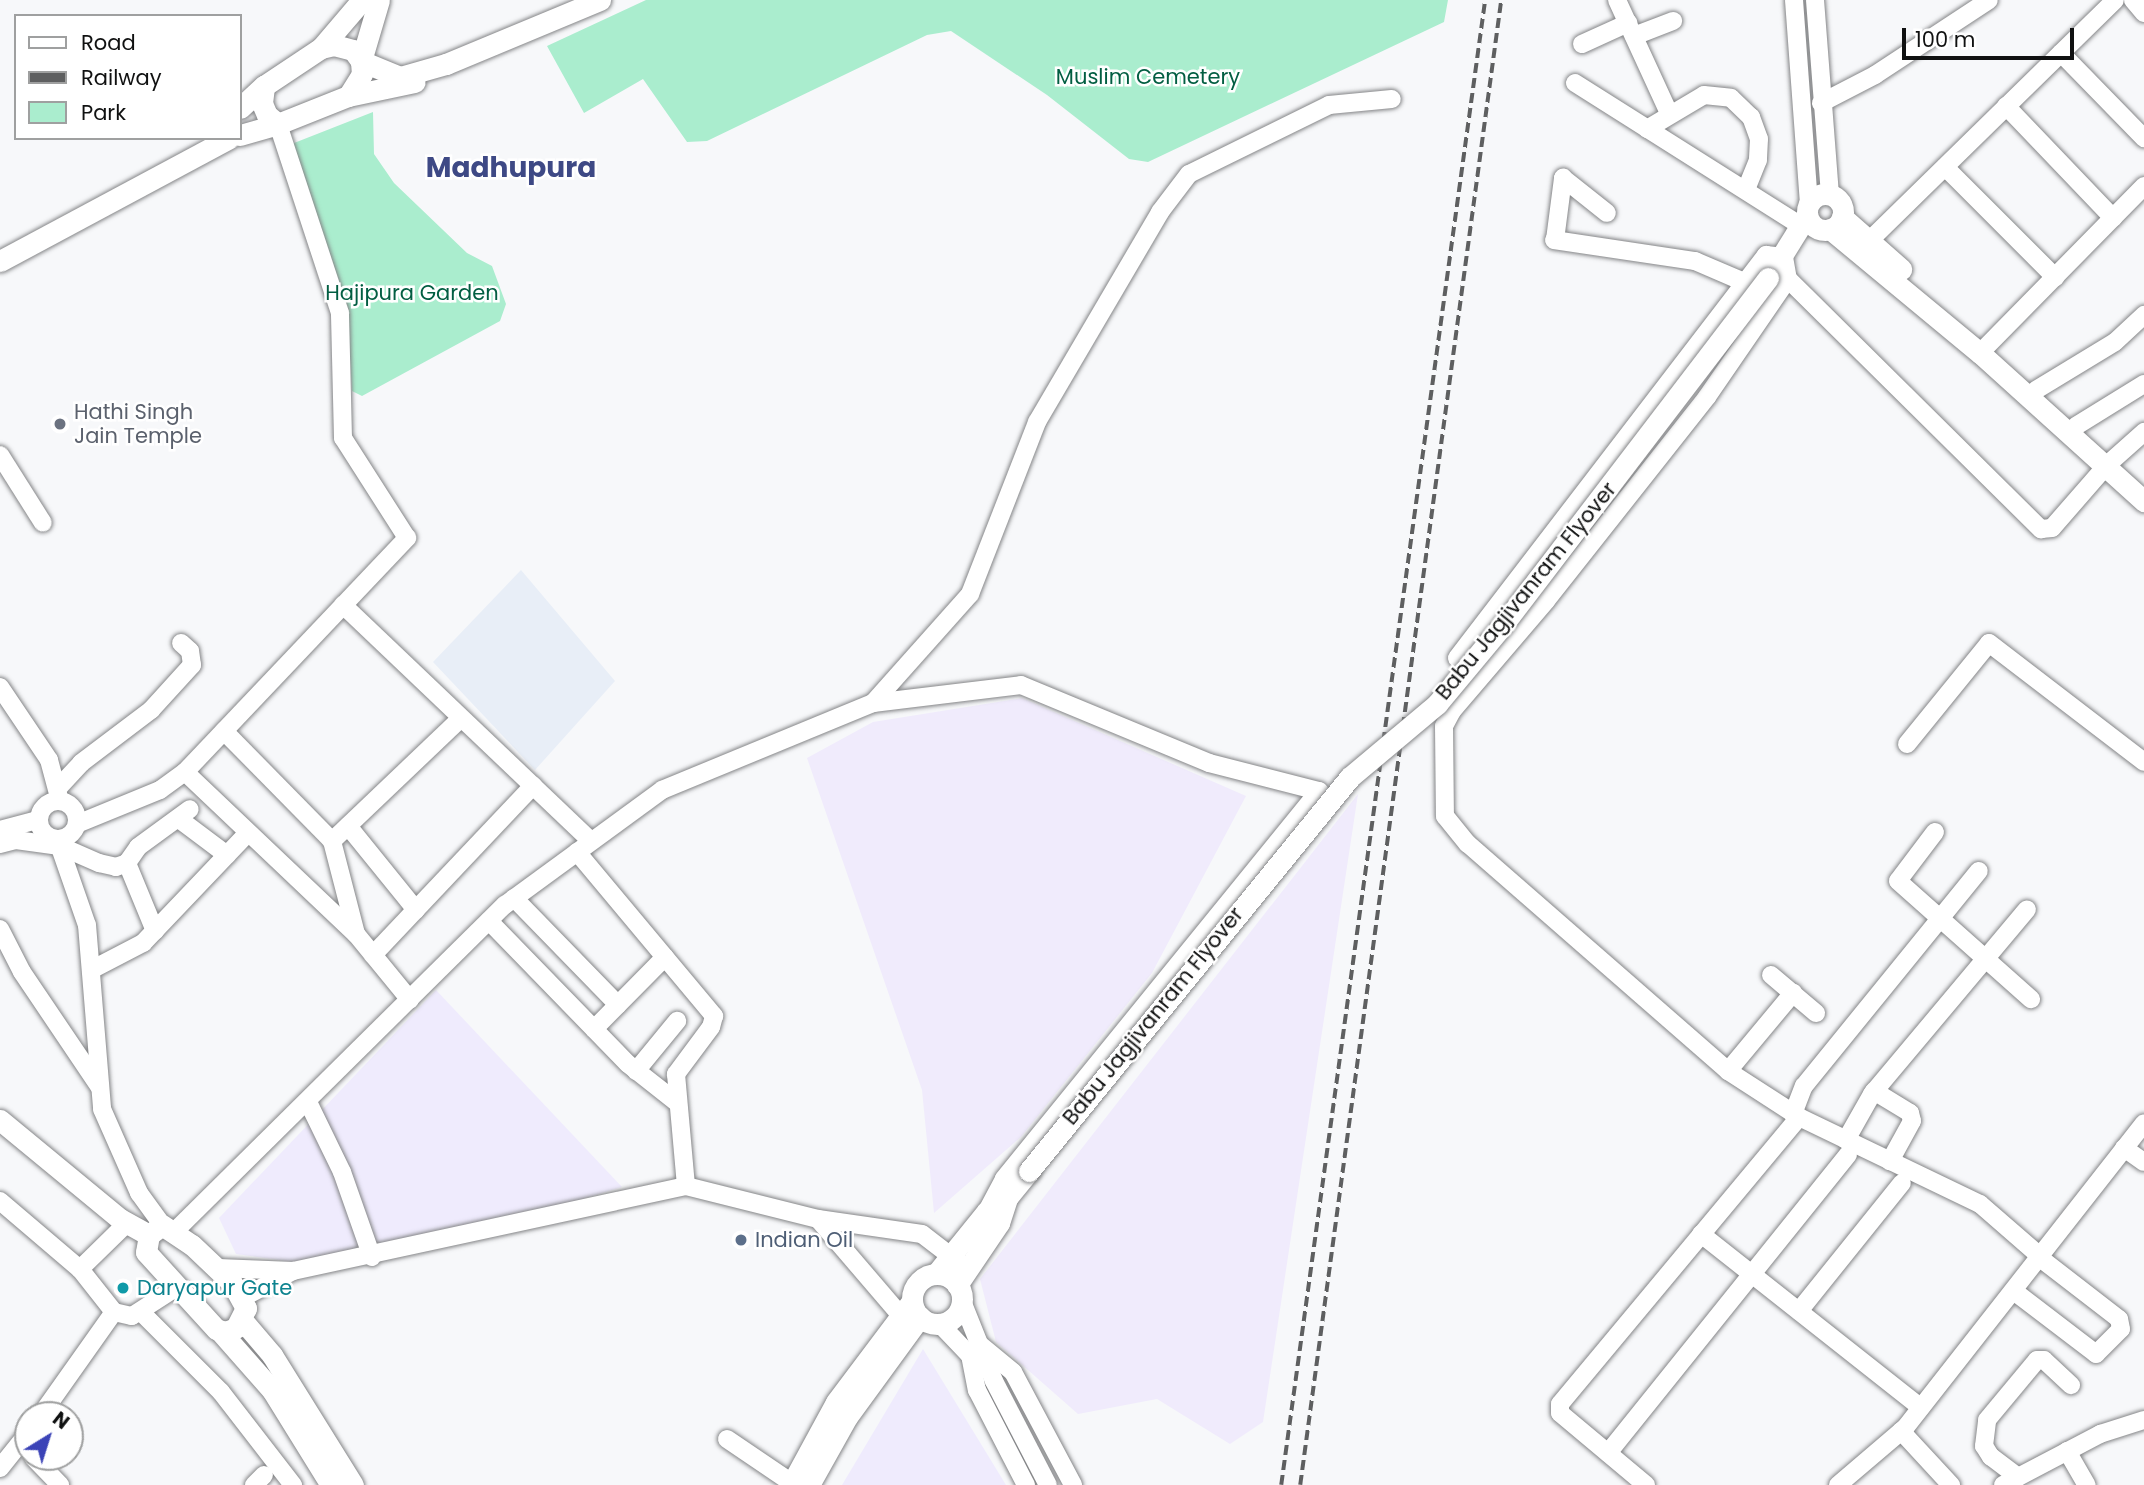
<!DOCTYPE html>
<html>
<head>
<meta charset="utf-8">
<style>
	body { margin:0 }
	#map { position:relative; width:2144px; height:1485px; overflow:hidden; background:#f7f8fa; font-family:Poppins,sans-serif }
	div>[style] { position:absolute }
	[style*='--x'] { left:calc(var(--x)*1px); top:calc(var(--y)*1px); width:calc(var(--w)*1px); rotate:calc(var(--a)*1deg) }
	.commercial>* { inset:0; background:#efebfd }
	.industrial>* { inset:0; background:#f0ebfc }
	.built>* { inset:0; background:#e8eef7 }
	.green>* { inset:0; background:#aaedce }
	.roads { filter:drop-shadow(0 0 2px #848587) drop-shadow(0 0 2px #848587) }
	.minor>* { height:18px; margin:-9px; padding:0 9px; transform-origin:9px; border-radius:9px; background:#fff }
	.minor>.ring { margin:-9px; padding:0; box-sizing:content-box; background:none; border:18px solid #fff; border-radius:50% }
	.major>* { height:21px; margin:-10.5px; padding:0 10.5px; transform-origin:10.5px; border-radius:10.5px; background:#fff }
	.major>.ring { margin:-10.5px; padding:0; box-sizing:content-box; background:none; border:21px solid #fff; border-radius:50% }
	.rail>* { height:3.5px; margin-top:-1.75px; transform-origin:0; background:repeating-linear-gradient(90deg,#5e5f60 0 10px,transparent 0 15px) }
	.bridges { filter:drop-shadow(0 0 2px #848587) drop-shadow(0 0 2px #848587) }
	.major-bridge>* { height:21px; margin:-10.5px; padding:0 10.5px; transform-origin:10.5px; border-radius:10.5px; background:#fff }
	.dots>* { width:19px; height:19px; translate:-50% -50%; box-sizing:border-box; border:4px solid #fff; border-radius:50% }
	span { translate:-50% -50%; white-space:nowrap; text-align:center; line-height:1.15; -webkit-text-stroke:5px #fff; paint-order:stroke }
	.park-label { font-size:21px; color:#025e42 }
	.worship-label { font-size:21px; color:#5b616d }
	.left { translate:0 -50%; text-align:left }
	.street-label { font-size:21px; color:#101111 }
	.service-label { font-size:21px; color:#4e5e75 }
	.culture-label { font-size:21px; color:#0d838f }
	.district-label { font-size:28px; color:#3e4985; font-weight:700 }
	.legend { position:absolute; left:14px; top:14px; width:228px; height:126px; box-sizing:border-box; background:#fff; border:2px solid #9fa0a0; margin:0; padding:9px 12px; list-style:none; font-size:21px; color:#101111 }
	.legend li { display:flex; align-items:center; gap:14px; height:35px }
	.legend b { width:35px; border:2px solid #9fa0a0 }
	.north { position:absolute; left:14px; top:1401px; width:70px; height:70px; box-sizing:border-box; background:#fff; border:2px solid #9fa0a0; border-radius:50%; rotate:38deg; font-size:19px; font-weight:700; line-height:28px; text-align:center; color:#101111 }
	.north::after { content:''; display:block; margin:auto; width:24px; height:32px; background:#3b43b7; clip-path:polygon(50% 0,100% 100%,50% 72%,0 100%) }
	.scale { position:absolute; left:1902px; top:28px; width:172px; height:32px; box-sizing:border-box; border:4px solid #101111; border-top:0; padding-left:9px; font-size:21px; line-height:24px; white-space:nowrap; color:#101111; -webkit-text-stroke:5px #fff; paint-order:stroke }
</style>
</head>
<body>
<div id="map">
	<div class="commercial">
		<div style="clip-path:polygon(436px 990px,622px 1187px,530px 1215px,307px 1264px,236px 1254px,219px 1218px)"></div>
		<div style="clip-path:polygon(923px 1349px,1006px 1485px,842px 1485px)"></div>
	</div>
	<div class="industrial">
		<div style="clip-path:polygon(1022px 698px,1246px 796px,1152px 973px,1021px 1137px,934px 1213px,922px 1090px,807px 758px,873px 722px)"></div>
		<div style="clip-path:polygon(1358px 794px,1263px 1422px,1230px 1444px,1157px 1399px,1078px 1414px,996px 1342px,980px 1279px)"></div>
	</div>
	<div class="built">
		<div style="clip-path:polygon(521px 570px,615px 681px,535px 770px,433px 662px)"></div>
	</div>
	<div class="green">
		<div style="clip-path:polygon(646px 0,1448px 0,1444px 22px,1148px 162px,1129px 159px,1047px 95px,951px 31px,927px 35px,707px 141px,687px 142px,643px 79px,584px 113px,547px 46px)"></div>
		<div style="clip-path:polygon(373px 112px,374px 154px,394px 183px,467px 253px,492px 266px,506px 304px,500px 321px,362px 396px,352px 391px,347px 311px,289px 145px)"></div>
	</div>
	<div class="roads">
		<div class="minor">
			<div style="--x:1617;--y:0;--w:124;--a:65.3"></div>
			<div style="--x:1794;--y:0;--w:204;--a:85.8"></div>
			<div style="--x:1815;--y:0;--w:196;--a:85.6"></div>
			<div style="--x:2133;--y:0;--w:17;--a:50"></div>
			<div style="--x:1634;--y:36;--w:42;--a:-21"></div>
			<div style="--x:1582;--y:44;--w:51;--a:-24.5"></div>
			<div style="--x:2061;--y:53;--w:119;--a:45.7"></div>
			<div style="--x:1575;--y:83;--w:266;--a:32.3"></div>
			<div style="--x:1821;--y:103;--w:61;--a:-27.4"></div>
			<div style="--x:1875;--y:75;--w:136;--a:-33.3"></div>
			<div style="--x:2006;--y:106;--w:155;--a:46.3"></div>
			<div style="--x:1647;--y:129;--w:66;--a:-30.8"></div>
			<div style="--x:1704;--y:95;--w:27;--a:6"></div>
			<div style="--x:1731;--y:98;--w:28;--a:44"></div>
			<div style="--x:1751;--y:117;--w:23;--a:70"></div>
			<div style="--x:1759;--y:139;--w:21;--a:93"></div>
			<div style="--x:1758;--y:160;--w:32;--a:112"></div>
			<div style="--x:1945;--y:167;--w:156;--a:45"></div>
			<div style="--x:1554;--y:240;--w:143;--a:8.5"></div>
			<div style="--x:1695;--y:261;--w:53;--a:23.2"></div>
			<div style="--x:1555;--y:240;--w:63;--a:-82.6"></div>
			<div style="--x:1563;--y:178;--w:56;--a:38.5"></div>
			<div style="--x:1869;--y:241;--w:344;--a:-44.4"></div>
			<div style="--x:1788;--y:279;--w:356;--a:44.7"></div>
			<div style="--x:2041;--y:529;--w:11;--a:-5"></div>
			<div style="--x:2052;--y:528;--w:84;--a:-48.9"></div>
			<div style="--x:2107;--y:465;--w:50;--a:-41.7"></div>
			<div style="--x:1980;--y:353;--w:234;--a:-45.5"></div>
			<div style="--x:2036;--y:390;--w:92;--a:-31.3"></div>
			<div style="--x:2115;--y:342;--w:40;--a:-43"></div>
			<div style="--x:2076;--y:426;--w:80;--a:-31.7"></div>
			<div style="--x:0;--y:455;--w:80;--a:57.7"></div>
			<div style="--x:343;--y:605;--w:342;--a:43.6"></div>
			<div style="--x:1457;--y:658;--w:508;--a:-52.52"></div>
			<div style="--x:1766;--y:255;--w:18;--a:6"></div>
			<div style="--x:1784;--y:257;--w:22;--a:80"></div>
			<div style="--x:1788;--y:279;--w:143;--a:124.5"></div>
			<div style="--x:1707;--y:397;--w:260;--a:128.3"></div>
			<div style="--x:1546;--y:601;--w:145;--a:130.5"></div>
			<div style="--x:1452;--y:711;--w:17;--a:118"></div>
			<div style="--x:1444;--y:726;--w:90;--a:89.4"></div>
			<div style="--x:1445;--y:816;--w:36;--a:51"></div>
			<div style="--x:1468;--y:844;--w:345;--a:41.1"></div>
			<div style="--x:1728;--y:1071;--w:85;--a:32.9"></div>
			<div style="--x:1799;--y:1117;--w:201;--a:25.7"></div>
			<div style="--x:1980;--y:1204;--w:81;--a:41"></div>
			<div style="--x:0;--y:687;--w:88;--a:56.1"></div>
			<div style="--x:49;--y:760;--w:38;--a:75"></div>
			<div style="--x:873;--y:703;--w:146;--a:-48.3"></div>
			<div style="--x:970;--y:594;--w:185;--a:-68.7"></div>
			<div style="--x:1037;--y:422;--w:243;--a:-59.6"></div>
			<div style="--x:1160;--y:212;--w:48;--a:-52.7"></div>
			<div style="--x:1189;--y:174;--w:156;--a:-26.2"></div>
			<div style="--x:1329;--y:105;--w:63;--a:-5.4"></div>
			<div style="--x:224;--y:731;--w:154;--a:45.5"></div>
			<div style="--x:332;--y:841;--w:96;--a:75.5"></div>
			<div style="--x:1907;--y:744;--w:130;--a:-50.9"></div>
			<div style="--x:1989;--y:643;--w:195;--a:37.5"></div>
			<div style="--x:185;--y:772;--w:236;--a:43.5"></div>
			<div style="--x:356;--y:934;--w:85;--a:50.7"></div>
			<div style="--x:58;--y:788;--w:34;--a:-47"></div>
			<div style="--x:81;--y:763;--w:88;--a:-37.1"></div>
			<div style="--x:151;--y:710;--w:61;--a:-47.7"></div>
			<div style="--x:192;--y:665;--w:14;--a:-98"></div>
			<div style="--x:190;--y:651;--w:12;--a:-138"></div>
			<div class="ring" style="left:39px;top:801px;width:20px;height:20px"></div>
			<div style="--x:179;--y:819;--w:60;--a:36.9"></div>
			<div style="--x:77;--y:824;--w:90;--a:-22.3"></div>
			<div style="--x:160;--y:790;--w:31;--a:-36"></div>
			<div style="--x:185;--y:772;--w:323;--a:-46.5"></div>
			<div style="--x:407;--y:538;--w:119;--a:-122.6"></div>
			<div style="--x:343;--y:438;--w:125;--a:-91.4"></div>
			<div style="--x:340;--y:313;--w:199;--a:-108.2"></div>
			<div style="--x:348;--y:826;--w:108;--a:51"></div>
			<div style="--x:0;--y:830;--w:39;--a:-15"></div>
			<div style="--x:1935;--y:832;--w:61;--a:127.1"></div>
			<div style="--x:1898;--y:881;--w:178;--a:41.6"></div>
			<div style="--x:57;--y:839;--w:91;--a:70.8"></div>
			<div style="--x:87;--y:925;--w:185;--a:85.3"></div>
			<div style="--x:102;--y:1109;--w:92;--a:66.2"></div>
			<div style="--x:139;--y:1193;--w:39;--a:54"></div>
			<div style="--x:332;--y:841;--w:178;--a:-43.6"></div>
			<div style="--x:0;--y:844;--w:16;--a:-14"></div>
			<div style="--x:16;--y:840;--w:44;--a:7.8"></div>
			<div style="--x:60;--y:846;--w:43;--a:23.6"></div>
			<div style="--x:99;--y:863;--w:17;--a:13"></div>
			<div style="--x:116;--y:867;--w:12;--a:-20"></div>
			<div style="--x:577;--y:852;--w:214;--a:50.1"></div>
			<div style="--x:714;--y:1016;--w:11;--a:105"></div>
			<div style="--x:711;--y:1027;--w:59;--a:126.7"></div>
			<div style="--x:676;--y:1074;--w:112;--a:84.9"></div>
			<div style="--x:514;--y:898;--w:149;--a:45.8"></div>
			<div style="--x:489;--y:921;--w:199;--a:45.8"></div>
			<div style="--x:628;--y:1064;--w:60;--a:38.2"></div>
			<div style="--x:0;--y:929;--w:48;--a:62.9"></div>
			<div style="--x:22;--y:972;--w:138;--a:56"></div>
			<div style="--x:155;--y:931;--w:74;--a:-112.4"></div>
			<div style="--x:127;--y:863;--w:19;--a:-55"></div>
			<div style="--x:138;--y:847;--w:64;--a:-36.2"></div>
			<div style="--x:373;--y:955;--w:233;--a:-46.6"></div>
			<div style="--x:91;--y:970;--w:59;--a:-27.4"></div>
			<div style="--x:143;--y:943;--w:144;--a:-46.4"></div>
			<div style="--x:1771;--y:975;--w:59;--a:40.2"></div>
			<div style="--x:594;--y:1029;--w:101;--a:-45.4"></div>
			<div style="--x:636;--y:1071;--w:65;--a:-50.6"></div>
			<div style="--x:1728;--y:1071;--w:102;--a:-50.2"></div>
			<div style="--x:1874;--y:1091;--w:42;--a:31.4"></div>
			<div style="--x:1910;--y:1113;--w:8;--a:76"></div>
			<div style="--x:1912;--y:1121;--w:46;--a:118.8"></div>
			<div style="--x:308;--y:1102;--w:78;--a:64.1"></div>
			<div style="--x:342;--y:1172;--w:90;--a:70.6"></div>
			<div style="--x:1793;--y:1114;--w:30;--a:-69"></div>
			<div style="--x:1804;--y:1086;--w:277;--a:-50.9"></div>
			<div style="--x:1846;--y:1140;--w:53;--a:-60.5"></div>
			<div style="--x:1872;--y:1094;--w:241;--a:-50"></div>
			<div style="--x:2124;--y:1148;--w:24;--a:35"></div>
			<div style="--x:0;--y:1201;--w:105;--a:40.4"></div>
			<div style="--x:818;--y:1219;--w:140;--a:49.4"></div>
			<div style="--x:127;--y:1223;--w:66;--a:135.6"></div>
			<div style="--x:80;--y:1269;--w:55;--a:51.7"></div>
			<div style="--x:114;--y:1312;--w:18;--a:13"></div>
			<div style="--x:132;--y:1316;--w:54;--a:-32.8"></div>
			<div style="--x:175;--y:1231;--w:464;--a:-44.7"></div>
			<div style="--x:505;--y:905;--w:195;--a:-36.2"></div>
			<div style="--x:662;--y:790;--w:228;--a:-22.4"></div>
			<div style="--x:873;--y:703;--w:149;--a:-6.9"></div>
			<div style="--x:1021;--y:685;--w:204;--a:22.5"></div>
			<div style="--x:1209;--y:763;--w:114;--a:14.3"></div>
			<div style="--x:1319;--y:791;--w:500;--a:129.1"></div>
			<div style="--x:1004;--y:1179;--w:36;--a:118"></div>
			<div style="--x:1701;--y:1234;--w:280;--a:38.3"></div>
			<div style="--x:218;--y:1268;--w:75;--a:2.3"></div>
			<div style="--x:293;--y:1271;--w:402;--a:-12.2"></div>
			<div style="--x:686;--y:1186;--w:136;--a:14"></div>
			<div style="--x:818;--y:1219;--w:105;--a:8.2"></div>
			<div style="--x:922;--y:1234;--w:49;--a:37.6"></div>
			<div style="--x:2015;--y:1292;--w:102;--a:37.4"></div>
			<div style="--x:2096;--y:1354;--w:35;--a:-45"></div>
			<div style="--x:2121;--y:1329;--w:10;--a:-101"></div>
			<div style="--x:2119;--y:1319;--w:100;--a:-142.3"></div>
			<div style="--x:242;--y:1298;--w:58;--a:-27.9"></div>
			<div style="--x:962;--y:1301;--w:86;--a:68.2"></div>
			<div style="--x:994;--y:1381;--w:117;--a:62.6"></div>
			<div style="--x:1799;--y:1311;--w:164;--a:-51.2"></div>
			<div style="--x:141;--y:1312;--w:113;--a:45"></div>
			<div style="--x:221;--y:1392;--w:118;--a:52.3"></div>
			<div style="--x:940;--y:1324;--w:54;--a:46.5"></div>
			<div style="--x:979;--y:1344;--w:44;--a:39.5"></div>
			<div style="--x:1013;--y:1372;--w:128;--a:62"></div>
			<div style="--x:970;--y:1355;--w:36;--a:79"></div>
			<div style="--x:977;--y:1390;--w:107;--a:62.7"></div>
			<div style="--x:41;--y:1415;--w:126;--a:-54.7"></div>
			<div style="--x:1901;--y:1431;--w:74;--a:47.2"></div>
			<div style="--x:727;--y:1439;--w:78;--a:34.1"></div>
			<div style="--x:2067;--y:1451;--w:39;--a:60"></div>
			<div style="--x:1608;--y:1453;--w:383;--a:-51.2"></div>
			<div style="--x:33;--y:1457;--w:39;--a:46"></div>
			<div style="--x:0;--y:1468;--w:45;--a:-51.3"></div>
			<div style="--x:2018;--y:1477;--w:34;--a:-143"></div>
			<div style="--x:1991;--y:1457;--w:13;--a:-122"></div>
			<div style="--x:1984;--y:1446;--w:26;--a:-83"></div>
			<div style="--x:1987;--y:1420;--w:78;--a:-50.2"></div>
			<div style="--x:2037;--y:1360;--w:7;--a:0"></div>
			<div style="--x:2044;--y:1360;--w:37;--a:43"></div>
			<div style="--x:254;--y:1485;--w:14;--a:-45"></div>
			<div style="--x:1646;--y:1485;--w:112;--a:-140.1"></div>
			<div style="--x:1560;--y:1413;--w:9;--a:-90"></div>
			<div style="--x:1560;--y:1404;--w:373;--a:-50.2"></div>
			<div style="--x:1838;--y:1485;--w:88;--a:-40.4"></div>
			<div style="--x:1905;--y:1428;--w:387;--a:-51.9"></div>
			<div style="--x:2003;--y:1485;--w:110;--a:-27.7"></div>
			<div style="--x:2100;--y:1434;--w:46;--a:-17.7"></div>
		</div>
		<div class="major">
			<div style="--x:379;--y:0;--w:64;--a:106.4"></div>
			<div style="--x:361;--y:61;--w:42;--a:22.3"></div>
			<div style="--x:400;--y:77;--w:48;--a:-15.8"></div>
			<div style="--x:446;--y:64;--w:167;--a:-22.6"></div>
			<div style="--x:334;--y:45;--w:20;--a:15"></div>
			<div style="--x:353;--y:50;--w:14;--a:54"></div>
			<div style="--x:361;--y:61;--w:13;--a:86"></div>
			<div style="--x:362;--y:74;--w:26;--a:122"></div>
			<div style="--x:348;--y:96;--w:75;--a:158.2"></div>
			<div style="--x:278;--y:124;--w:14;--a:-141"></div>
			<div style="--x:267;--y:115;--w:13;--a:-113"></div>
			<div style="--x:262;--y:103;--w:17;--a:-83"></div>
			<div style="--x:264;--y:86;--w:69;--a:-33.7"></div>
			<div style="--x:321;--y:48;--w:13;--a:-13"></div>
			<div style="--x:321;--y:48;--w:63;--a:-49.5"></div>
			<div style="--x:348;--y:96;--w:68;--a:-11.8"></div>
			<div style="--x:240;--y:108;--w:33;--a:-43"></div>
			<div style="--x:240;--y:135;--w:40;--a:-16"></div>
			<div class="ring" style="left:1807px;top:194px;width:15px;height:15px"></div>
			<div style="--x:1842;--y:217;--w:79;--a:41.4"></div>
			<div style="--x:1830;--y:229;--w:195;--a:39.6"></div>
			<div style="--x:1980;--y:353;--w:221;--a:42.1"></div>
			<div style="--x:0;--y:261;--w:260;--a:-28.2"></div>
			<div style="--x:1768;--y:278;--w:74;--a:-58.2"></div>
			<div style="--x:0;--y:1120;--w:156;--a:39.5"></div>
			<div style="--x:120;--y:1219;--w:33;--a:29"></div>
			<div style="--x:162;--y:1225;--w:36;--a:34"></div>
			<div style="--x:192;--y:1245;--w:55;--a:43.5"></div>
			<div style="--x:232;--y:1283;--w:29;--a:61"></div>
			<div style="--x:246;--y:1308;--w:22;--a:117"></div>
			<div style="--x:236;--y:1328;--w:12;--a:160"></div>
			<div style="--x:225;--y:1332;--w:9;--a:-162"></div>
			<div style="--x:216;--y:1329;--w:104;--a:-132.3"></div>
			<div style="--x:146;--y:1252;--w:17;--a:-80"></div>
			<div style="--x:149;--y:1235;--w:16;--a:-38"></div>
			<div style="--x:936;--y:1274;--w:81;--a:-51"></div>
			<div style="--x:987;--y:1211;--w:24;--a:-33"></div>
			<div style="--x:1007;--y:1198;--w:35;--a:-51"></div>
			<div class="ring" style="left:912px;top:1274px;width:29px;height:29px"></div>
			<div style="--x:957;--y:1285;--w:75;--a:-55.9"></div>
			<div style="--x:999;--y:1223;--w:26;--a:-72"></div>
			<div style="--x:243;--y:1321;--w:45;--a:49.5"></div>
			<div style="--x:272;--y:1355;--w:153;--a:58.1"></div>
			<div style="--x:220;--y:1331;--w:79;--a:48.6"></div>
			<div style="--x:272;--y:1390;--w:112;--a:58.2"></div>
			<div style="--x:791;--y:1485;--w:94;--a:-61.5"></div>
			<div style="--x:836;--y:1402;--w:126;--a:-53"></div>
			<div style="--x:809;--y:1485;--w:78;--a:-60.8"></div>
			<div style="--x:847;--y:1417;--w:124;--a:-53.9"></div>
		</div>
	</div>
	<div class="rail">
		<div style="--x:1281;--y:1485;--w:1499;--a:-82.18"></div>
		<div style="--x:1300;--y:1485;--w:1499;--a:-82.29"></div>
	</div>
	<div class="bridges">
		<div class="major-bridge">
			<div style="--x:1029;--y:1171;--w:508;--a:-50.83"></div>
			<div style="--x:1350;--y:777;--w:114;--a:-40"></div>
			<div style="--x:1437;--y:704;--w:102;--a:-50.2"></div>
			<div style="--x:1502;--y:626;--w:438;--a:-52.6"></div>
		</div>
	</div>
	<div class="dots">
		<div style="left:60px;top:424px;background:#6b7280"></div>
		<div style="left:741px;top:1240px;background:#5c6f8a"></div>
		<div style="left:123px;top:1288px;background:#0f9aa8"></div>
	</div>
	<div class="park-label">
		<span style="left:1148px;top:77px">Muslim Cemetery</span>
		<span style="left:412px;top:293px">Hajipura Garden</span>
	</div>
	<div class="worship-label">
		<span class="left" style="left:74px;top:424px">Hathi Singh<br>Jain Temple</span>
	</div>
	<div class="street-label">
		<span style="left:1526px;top:591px;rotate:-51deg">Babu Jagjivanram Flyover</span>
		<span style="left:1153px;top:1016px;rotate:-51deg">Babu Jagjivanram Flyover</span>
	</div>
	<div class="service-label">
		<span class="left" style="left:755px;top:1240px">Indian Oil</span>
	</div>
	<div class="culture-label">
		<span class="left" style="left:137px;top:1288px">Daryapur Gate</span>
	</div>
	<div class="district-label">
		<span style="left:511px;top:168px">Madhupura</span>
	</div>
	<ul class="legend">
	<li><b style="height:9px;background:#fff"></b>Road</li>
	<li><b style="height:9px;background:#5e5f60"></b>Railway</li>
	<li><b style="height:19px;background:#aaedce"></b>Park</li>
	</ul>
	<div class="north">N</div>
	<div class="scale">100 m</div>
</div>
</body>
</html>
